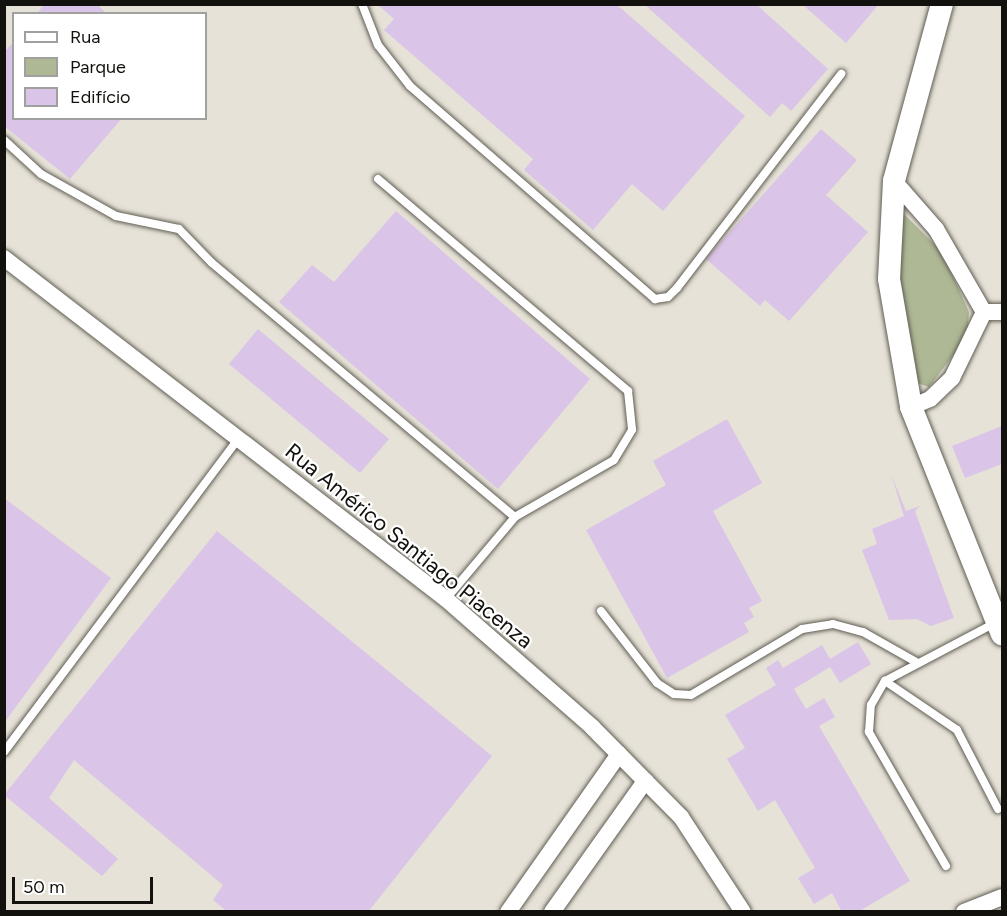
<!DOCTYPE html>
<html>
<head>
<meta charset="utf-8">
<style>
	body { margin:0 }
	#map { position:relative; width:1007px; height:916px; overflow:hidden; background:#e6e2d7; font-family:Figtree,sans-serif }
	div>[style] { position:absolute }
	[style*='--x'] { left:calc(var(--x)*1px); top:calc(var(--y)*1px); width:calc(var(--w)*1px); rotate:calc(var(--a)*1deg) }
	.green>* { inset:0; background:#aeb895 }
	.building>* { inset:0; background:#dac4e7 }
	.roads { filter:drop-shadow(0 0 2px #605d54) drop-shadow(0 0 2px #605d54) }
	.lane>* { height:8px; margin:-4px; padding:0 4px; transform-origin:4px; border-radius:4px; background:#fff }
	.street>* { height:16px; margin:-8px; padding:0 8px; transform-origin:8px; border-radius:8px; background:#fff }
	.secondary>* { height:22px; margin:-11px; padding:0 11px; transform-origin:11px; border-radius:11px; background:#fff }
	span { translate:-50% -50%; white-space:nowrap; text-align:center; line-height:1.15; -webkit-text-stroke:4.5px #fff; paint-order:stroke }
	.street-label { font-size:22px; color:#12110d }
	.frame { position:absolute; inset:0; border:6px solid #12110d; pointer-events:none }
	.legend { position:absolute; left:12px; top:12px; width:195px; height:108px; box-sizing:border-box; background:#fff; border:2px solid #a0a09e; margin:0; padding:8px 10px; list-style:none; font-size:18px; color:#12110d }
	.legend li { display:flex; align-items:center; gap:12px; height:30px }
	.legend b { width:30px; border:2px solid #a0a09e }
	.scale { position:absolute; left:12px; top:877px; width:141px; height:27px; box-sizing:border-box; border:3px solid #12110d; border-top:0; padding-left:8px; font-size:18px; line-height:21px; white-space:nowrap; color:#12110d; -webkit-text-stroke:4px #fff; paint-order:stroke }
</style>
</head>
<body>
<div id="map">
	<div class="green">
		<div style="clip-path:polygon(903px 213px,942px 252px,969px 312px,967px 337px,929px 387px,914px 382px,898px 298px)"></div>
	</div>
	<div class="building">
		<div style="clip-path:polygon(44px 4px,97px 4px,107px 14px,37px 14px)"></div>
		<div style="clip-path:polygon(377px 4px,616px 4px,745px 116px,663px 211px,632px 184px,593px 230px,524px 170px,533px 159px,384px 30px,394px 19px)"></div>
		<div style="clip-path:polygon(644px 4px,756px 4px,828px 69px,791px 111px,782px 103px,770px 117px)"></div>
		<div style="clip-path:polygon(802px 4px,879px 4px,846px 43px)"></div>
		<div style="clip-path:polygon(14px 42px,14px 118px,122px 118px,70px 179px,4px 126px,4px 52px)"></div>
		<div style="clip-path:polygon(821px 129px,857px 160px,826px 195px,868px 232px,789px 321px,765px 300px,760px 306px,706px 259px)"></div>
		<div style="clip-path:polygon(396px 211px,590px 379px,498px 489px,279px 302px,312px 265px,334px 282px)"></div>
		<div style="clip-path:polygon(258px 329px,389px 439px,360px 473px,229px 364px)"></div>
		<div style="clip-path:polygon(727px 419px,762px 483px,713px 511px,762px 601px,749px 608px,754px 617px,744px 623px,749px 632px,667px 678px,586px 530px,666px 485px,653px 461px)"></div>
		<div style="clip-path:polygon(1002px 426px,1002px 464px,965px 478px,952px 446px)"></div>
		<div style="clip-path:polygon(891px 474px,906px 511px,920px 506px,915px 511px,954px 618px,931px 626px,917px 619px,889px 620px,862px 550px,877px 544px,872px 529px,904px 516px)"></div>
		<div style="clip-path:polygon(4px 498px,111px 578px,4px 723px)"></div>
		<div style="clip-path:polygon(217px 531px,492px 756px,368px 912px,228px 912px,213px 900px,223px 885px,74px 760px,49px 798px,118px 859px,102px 876px,4px 795px)"></div>
		<div style="clip-path:polygon(858px 642px,871px 664px,840px 683px,830px 667px,794px 689px,806px 709px,824px 698px,835px 717px,819px 726px,910px 881px,858px 912px,842px 912px,832px 893px,814px 904px,798px 878px,815px 868px,775px 800px,758px 811px,727px 759px,745px 748px,725px 715px,776px 685px,766px 668px,778px 660px,783px 668px,822px 645px,830px 659px)"></div>
	</div>
	<div class="roads">
		<div class="lane">
			<div style="--x:362;--y:4;--w:44;--a:68.7"></div>
			<div style="--x:378;--y:45;--w:52;--a:52"></div>
			<div style="--x:410;--y:86;--w:325;--a:41"></div>
			<div style="--x:655;--y:299;--w:13;--a:-9"></div>
			<div style="--x:668;--y:297;--w:13;--a:-45"></div>
			<div style="--x:677;--y:288;--w:270;--a:-52.5"></div>
			<div style="--x:4;--y:140;--w:50;--a:42.6"></div>
			<div style="--x:41;--y:174;--w:86;--a:29.2"></div>
			<div style="--x:116;--y:216;--w:64;--a:11.7"></div>
			<div style="--x:179;--y:229;--w:47;--a:45.9"></div>
			<div style="--x:212;--y:263;--w:395;--a:40"></div>
			<div style="--x:378;--y:179;--w:328;--a:40.3"></div>
			<div style="--x:628;--y:391;--w:39;--a:84"></div>
			<div style="--x:632;--y:430;--w:35;--a:121"></div>
			<div style="--x:614;--y:460;--w:114;--a:150.1"></div>
			<div style="--x:515;--y:517;--w:107;--a:130.1"></div>
			<div style="--x:601;--y:611;--w:91;--a:52.1"></div>
			<div style="--x:657;--y:683;--w:20;--a:33"></div>
			<div style="--x:674;--y:694;--w:17;--a:3"></div>
			<div style="--x:691;--y:695;--w:129;--a:-30.7"></div>
			<div style="--x:802;--y:629;--w:31;--a:-9"></div>
			<div style="--x:833;--y:624;--w:31;--a:15"></div>
			<div style="--x:863;--y:632;--w:63;--a:29.4"></div>
			<div style="--x:885;--y:681;--w:87;--a:34.2"></div>
			<div style="--x:957;--y:730;--w:89;--a:62.6"></div>
			<div style="--x:4;--y:752;--w:391;--a:-53.2"></div>
			<div style="--x:946;--y:866;--w:155;--a:-119.9"></div>
			<div style="--x:869;--y:732;--w:27;--a:-86"></div>
			<div style="--x:871;--y:705;--w:28;--a:-60"></div>
			<div style="--x:885;--y:681;--w:127;--a:-27.8"></div>
		</div>
		<div class="street">
			<div style="--x:894;--y:181;--w:64;--a:48.8"></div>
			<div style="--x:936;--y:229;--w:96;--a:60"></div>
			<div style="--x:984;--y:312;--w:73;--a:115.9"></div>
			<div style="--x:952;--y:378;--w:30;--a:136"></div>
			<div style="--x:930;--y:399;--w:21;--a:157"></div>
			<div style="--x:4;--y:258;--w:558;--a:37.65"></div>
			<div style="--x:446;--y:599;--w:194;--a:41.2"></div>
			<div style="--x:592;--y:727;--w:127;--a:45.3"></div>
			<div style="--x:681;--y:817;--w:113;--a:56.9"></div>
			<div style="--x:984;--y:312;--w:18;--a:0"></div>
			<div style="--x:508;--y:912;--w:193;--a:-54.9"></div>
			<div style="--x:552;--y:912;--w:161;--a:-54.6"></div>
			<div style="--x:964;--y:912;--w:41;--a:-21.5"></div>
		</div>
		<div class="secondary">
			<div style="--x:942;--y:4;--w:183;--a:105.2"></div>
			<div style="--x:894;--y:181;--w:98;--a:92.9"></div>
			<div style="--x:889;--y:279;--w:130;--a:80.2"></div>
			<div style="--x:911;--y:407;--w:245;--a:68.2"></div>
		</div>
	</div>
	<div class="street-label">
		<span style="left:409px;top:546px;rotate:39deg">Rua Américo Santiago Piacenza</span>
	</div>
	<div class="frame"></div>
	<ul class="legend">
	<li><b style="height:8px;background:#fff"></b>Rua</li>
	<li><b style="height:16px;background:#aeb895"></b>Parque</li>
	<li><b style="height:16px;background:#dac4e7"></b>Edifício</li>
	</ul>
	<div class="scale">50 m</div>
</div>
</body>
</html>
